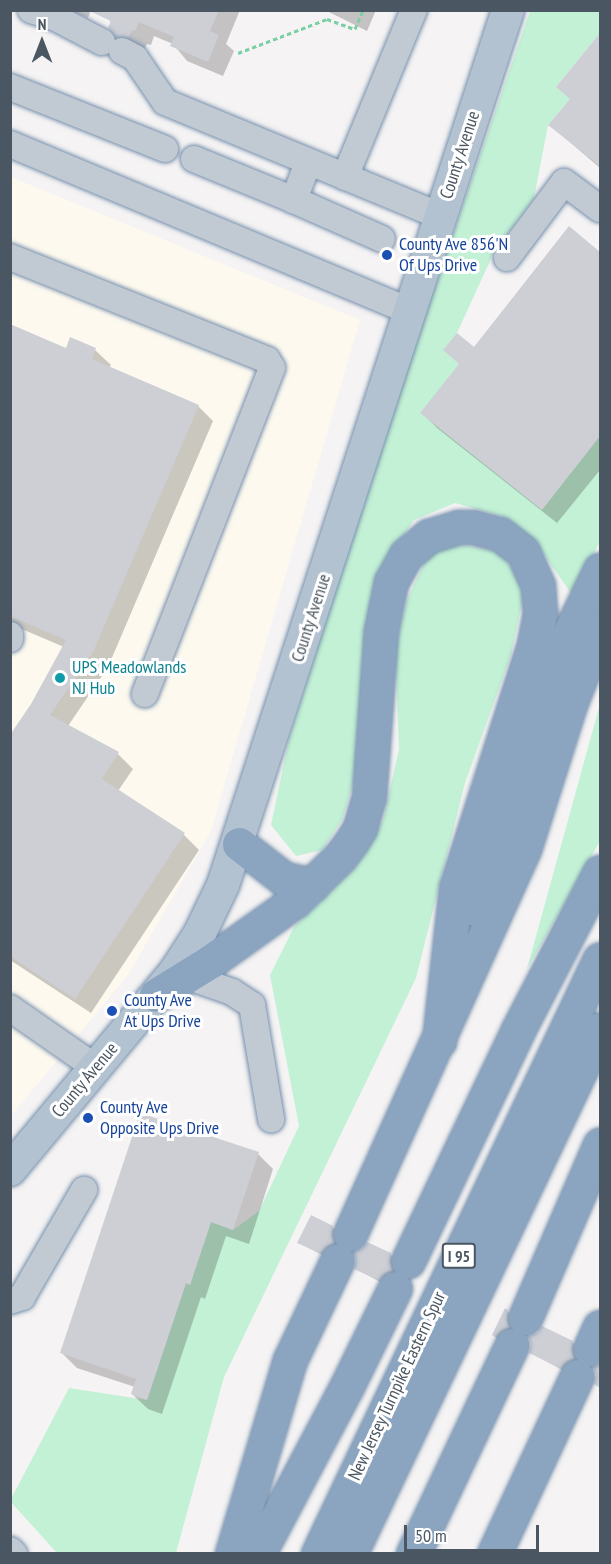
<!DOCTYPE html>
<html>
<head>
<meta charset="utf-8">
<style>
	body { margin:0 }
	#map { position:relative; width:611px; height:1564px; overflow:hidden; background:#f5f3f3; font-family:"PT Sans Narrow",sans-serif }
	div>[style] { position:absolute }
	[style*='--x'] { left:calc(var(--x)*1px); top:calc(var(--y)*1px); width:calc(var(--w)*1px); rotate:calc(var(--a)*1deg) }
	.commercial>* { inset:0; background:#fdf9ef }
	.green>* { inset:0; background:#c3f1d5 }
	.shadow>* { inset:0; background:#0003 }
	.building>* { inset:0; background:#cdcfd5 }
	.path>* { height:3px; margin-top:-1.5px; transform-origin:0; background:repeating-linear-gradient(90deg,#7ad0a6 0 4.5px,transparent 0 7.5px) }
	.roads { filter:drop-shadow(0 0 2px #7690ad) drop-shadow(0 0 2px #7690ad) }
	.minor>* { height:26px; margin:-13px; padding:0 13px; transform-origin:13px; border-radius:13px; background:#c1cad2 }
	.major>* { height:32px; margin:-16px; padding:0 16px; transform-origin:16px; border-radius:16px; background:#b3c2d1 }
	.highway>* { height:33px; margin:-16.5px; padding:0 16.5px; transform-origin:16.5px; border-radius:16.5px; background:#8ba5c1 }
	.dots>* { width:16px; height:16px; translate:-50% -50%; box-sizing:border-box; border:3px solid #fff; border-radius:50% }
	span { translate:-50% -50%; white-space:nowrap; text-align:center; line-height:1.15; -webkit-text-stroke:6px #fff; paint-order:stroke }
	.shield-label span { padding:2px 4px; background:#fff; border:2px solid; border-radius:4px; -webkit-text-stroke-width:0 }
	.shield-label { font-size:16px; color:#4a5661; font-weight:700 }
	.street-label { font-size:18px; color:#4a5661 }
	.transit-label { font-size:18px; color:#164399 }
	.left { translate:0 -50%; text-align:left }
	.culture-label { font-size:18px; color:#0d838f }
	.frame { position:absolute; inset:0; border:12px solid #4a5661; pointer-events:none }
	.north { position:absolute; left:12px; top:12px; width:60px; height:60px; -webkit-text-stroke:4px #fff; paint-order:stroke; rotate:0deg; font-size:16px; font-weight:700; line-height:24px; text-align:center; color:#4a5661 }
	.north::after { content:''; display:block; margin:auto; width:21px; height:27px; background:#4a5661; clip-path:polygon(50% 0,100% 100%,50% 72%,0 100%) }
	.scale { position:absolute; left:404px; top:1525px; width:135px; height:27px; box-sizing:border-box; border:3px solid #4a5661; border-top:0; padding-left:8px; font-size:18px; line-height:21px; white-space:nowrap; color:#4a5661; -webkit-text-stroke:4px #fff; paint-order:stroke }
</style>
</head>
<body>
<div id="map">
	<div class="commercial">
		<div style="clip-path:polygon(11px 177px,360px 320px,211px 831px,128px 975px,11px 1116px)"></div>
	</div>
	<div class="green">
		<div style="clip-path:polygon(530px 11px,600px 11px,600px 33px,556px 87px,570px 99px,548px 125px,534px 198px,495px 250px,457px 333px,444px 350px,459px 364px,541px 509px,600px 436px,600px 542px,571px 593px,535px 542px,501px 516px,455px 503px,414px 520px,385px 562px,360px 761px,342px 820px,322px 850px,296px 856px,271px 825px,289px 739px,392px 411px)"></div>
		<div style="clip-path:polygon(465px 545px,498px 552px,526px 584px,511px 655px,465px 783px,416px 978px,224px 1377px,176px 1553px,57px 1553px,10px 1501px,69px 1388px,147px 1400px,186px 1283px,190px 1285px,211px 1222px,233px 1230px,259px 1211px,299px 1126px,270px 975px,294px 927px,355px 867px,383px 820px,399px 749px,395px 646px,407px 600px,430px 550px)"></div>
		<div style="clip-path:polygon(600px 704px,600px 841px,527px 969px)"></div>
	</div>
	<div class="shadow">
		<div style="clip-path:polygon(69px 10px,91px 10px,88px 18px)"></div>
		<div style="clip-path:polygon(186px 10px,240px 10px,226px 44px,234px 51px,223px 76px,187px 61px,173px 44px,154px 36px,151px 45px,147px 44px,143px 52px,133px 52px,117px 37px,109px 19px)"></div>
		<div style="clip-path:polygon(325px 10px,376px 10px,367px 31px)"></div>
		<div style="clip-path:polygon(600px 35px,600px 168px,550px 125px,571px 100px,558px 87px)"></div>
		<div style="clip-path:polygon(569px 228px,600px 253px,600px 470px,557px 523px,437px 428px,422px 413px)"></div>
		<div style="clip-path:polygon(10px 326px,67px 350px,71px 339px,95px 350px,111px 365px,109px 368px,198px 406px,213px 421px,108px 667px,68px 726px,118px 754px,133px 769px,118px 791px,184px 835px,199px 850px,91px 1013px,10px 960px,10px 738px,32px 705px,64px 647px,10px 624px)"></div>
		<div style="clip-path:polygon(258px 1154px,273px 1169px,249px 1244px,226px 1236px,205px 1299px,201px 1297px,162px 1414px,148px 1409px,132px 1394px,135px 1387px,77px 1368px,62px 1353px)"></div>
		<div style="clip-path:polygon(332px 1227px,336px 1231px,336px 1246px,324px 1256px,299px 1243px)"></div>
		<div style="clip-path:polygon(390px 1254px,394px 1258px,394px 1273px,382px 1283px,356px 1269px)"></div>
		<div style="clip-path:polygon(507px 1311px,511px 1315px,511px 1330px,497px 1339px,494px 1335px)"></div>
		<div style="clip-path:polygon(572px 1342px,576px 1346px,576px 1361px,564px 1371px,531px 1353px)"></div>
	</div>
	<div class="building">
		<div style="clip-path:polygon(87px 10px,219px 10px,210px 31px,219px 35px,208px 62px,170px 46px,174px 37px,139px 22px,135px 31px,132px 30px,128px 38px,116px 38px,108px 28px,111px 21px)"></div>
		<div style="clip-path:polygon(600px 33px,600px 166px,548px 125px,570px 99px,556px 87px)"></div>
		<div style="clip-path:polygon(569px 226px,600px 252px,600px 436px,542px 510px,420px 413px,459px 364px,443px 350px,457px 333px,474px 347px)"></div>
		<div style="clip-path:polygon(10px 324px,66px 348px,70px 337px,96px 348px,92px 359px,199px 405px,93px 652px,50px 715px,119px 752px,102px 779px,185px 833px,75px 999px,10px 956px,10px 735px,31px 704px,66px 640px,10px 616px)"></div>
		<div style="clip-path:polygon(140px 1113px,259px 1152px,233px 1230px,211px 1222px,190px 1285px,186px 1283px,147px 1400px,131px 1394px,136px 1379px,60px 1353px)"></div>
		<div style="clip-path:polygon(311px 1215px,333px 1226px,331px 1235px,334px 1243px,326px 1246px,320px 1253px,297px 1243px)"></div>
		<div style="clip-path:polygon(367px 1242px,391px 1253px,389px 1262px,392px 1270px,384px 1273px,378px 1280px,354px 1269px,356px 1260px,353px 1252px,361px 1249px)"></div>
		<div style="clip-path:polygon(505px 1308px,508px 1310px,506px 1320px,509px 1327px,501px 1330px,495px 1337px,492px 1335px)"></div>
		<div style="clip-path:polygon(542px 1326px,573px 1341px,571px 1350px,574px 1358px,566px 1361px,560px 1368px,529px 1353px,531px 1344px,528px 1336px,537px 1333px)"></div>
		<div style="clip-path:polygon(600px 1365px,600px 1364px,600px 1388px,594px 1384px,596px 1375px,593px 1367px)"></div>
	</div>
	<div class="path">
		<div style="--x:238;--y:53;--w:95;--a:-20.9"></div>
		<div style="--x:327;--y:19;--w:30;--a:20"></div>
		<div style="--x:355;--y:29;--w:21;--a:-67"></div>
	</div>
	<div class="roads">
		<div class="minor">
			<div style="--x:31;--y:10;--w:24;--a:17"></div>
			<div style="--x:54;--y:17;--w:54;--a:27.5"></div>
			<div style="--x:122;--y:51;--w:15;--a:28"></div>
			<div style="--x:135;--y:58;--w:53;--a:55.7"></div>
			<div style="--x:165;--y:102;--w:298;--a:22.5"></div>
			<div style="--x:10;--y:87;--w:167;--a:21.8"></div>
			<div style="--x:10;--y:144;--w:433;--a:22.7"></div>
			<div style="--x:194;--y:159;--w:108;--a:22.3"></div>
			<div style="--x:308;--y:163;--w:40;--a:111"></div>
			<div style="--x:294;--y:200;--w:96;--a:23.9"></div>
			<div style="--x:345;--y:177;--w:181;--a:-67.6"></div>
			<div style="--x:10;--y:257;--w:277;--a:21.8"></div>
			<div style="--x:267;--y:360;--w:9;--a:58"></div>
			<div style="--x:272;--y:368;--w:350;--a:111.3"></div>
			<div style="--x:507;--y:258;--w:95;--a:-53.1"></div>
			<div style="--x:564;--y:182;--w:45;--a:36.9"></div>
			<div style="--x:10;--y:635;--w:4;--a:90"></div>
			<div style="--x:175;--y:972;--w:60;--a:19.3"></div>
			<div style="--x:232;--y:992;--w:24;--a:33"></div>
			<div style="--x:252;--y:1005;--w:116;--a:80.5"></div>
			<div style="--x:10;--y:1008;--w:105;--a:34.9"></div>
			<div style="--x:10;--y:1301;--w:13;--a:-18"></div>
			<div style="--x:22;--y:1297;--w:124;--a:-59.9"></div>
			<div style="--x:10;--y:1550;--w:6;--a:45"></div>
		</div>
		<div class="major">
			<div style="--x:10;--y:1170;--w:258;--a:-50.2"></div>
			<div style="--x:175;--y:972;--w:46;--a:-57.3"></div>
			<div style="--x:200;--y:933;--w:53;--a:-64.4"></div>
			<div style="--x:223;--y:885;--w:920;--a:-71.96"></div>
		</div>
		<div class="highway">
			<div style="--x:239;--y:844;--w:57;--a:37.9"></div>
			<div style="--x:284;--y:879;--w:29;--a:12"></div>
			<div style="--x:478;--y:910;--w:227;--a:-72.6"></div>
			<div style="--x:546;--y:693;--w:68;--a:-68.4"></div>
			<div style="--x:571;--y:630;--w:67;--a:-64.2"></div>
			<div style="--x:156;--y:995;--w:65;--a:-31.7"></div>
			<div style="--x:211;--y:961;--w:103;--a:-35.5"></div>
			<div style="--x:295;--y:901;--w:63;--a:-44.4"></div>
			<div style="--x:340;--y:857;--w:20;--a:-53"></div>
			<div style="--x:352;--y:841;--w:15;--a:-58"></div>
			<div style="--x:360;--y:828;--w:32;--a:-74"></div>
			<div style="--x:369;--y:797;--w:166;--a:-85.9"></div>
			<div style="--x:381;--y:631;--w:50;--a:-78.5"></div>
			<div style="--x:391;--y:582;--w:31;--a:-61"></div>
			<div style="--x:406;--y:555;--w:30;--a:-40"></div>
			<div style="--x:429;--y:536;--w:30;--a:-17"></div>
			<div style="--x:458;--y:527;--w:15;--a:0"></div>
			<div style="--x:473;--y:527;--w:28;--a:15"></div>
			<div style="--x:500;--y:534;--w:29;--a:38"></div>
			<div style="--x:523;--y:552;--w:37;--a:66"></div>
			<div style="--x:538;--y:586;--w:28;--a:86"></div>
			<div style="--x:540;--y:614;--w:32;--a:101"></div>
			<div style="--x:534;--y:645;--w:255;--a:107.8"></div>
			<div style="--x:456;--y:888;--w:154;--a:96.3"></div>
			<div style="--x:350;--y:1234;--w:422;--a:-65.7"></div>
			<div style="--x:524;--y:849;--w:152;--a:-72.4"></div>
			<div style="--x:570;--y:704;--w:82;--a:-68.5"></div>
			<div style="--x:408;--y:1261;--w:256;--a:-64.5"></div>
			<div style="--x:518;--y:1030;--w:178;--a:-62.6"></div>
			<div style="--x:525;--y:1318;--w:189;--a:-66.6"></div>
			<div style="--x:590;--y:1349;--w:24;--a:-66"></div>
			<div style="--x:232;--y:1554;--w:202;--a:-73.4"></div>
			<div style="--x:290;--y:1360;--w:110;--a:-64.6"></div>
			<div style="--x:258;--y:1554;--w:188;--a:-62.1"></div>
			<div style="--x:346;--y:1388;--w:111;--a:-63.9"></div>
			<div style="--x:318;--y:1554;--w:658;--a:-64.64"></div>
			<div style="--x:350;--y:1554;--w:581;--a:-64.54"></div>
			<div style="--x:413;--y:1554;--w:231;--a:-64.7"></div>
			<div style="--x:494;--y:1554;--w:196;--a:-65"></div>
		</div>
	</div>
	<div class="dots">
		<div style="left:387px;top:255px;background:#1a4fb4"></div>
		<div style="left:60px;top:678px;background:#0f9aa8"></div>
		<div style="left:112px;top:1011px;background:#1a4fb4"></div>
		<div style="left:88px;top:1118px;background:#1a4fb4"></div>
	</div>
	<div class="shield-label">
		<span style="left:459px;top:1256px">I 95</span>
	</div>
	<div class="street-label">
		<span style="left:460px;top:155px;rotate:-72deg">County Avenue</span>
		<span style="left:311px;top:618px;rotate:-72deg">County Avenue</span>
		<span style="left:85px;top:1080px;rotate:-50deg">County Avenue</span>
		<span style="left:397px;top:1386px;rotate:-65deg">New Jersey Turnpike Eastern Spur</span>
	</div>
	<div class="transit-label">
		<span class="left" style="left:399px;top:255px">County Ave 856'N<br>Of Ups Drive</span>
		<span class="left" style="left:124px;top:1011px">County Ave<br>At Ups Drive</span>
		<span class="left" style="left:100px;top:1118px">County Ave<br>Opposite Ups Drive</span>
	</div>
	<div class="culture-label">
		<span class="left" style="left:72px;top:678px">UPS Meadowlands<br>NJ Hub</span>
	</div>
	<div class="frame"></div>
	<div class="north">N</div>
	<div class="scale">50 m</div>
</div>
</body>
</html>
